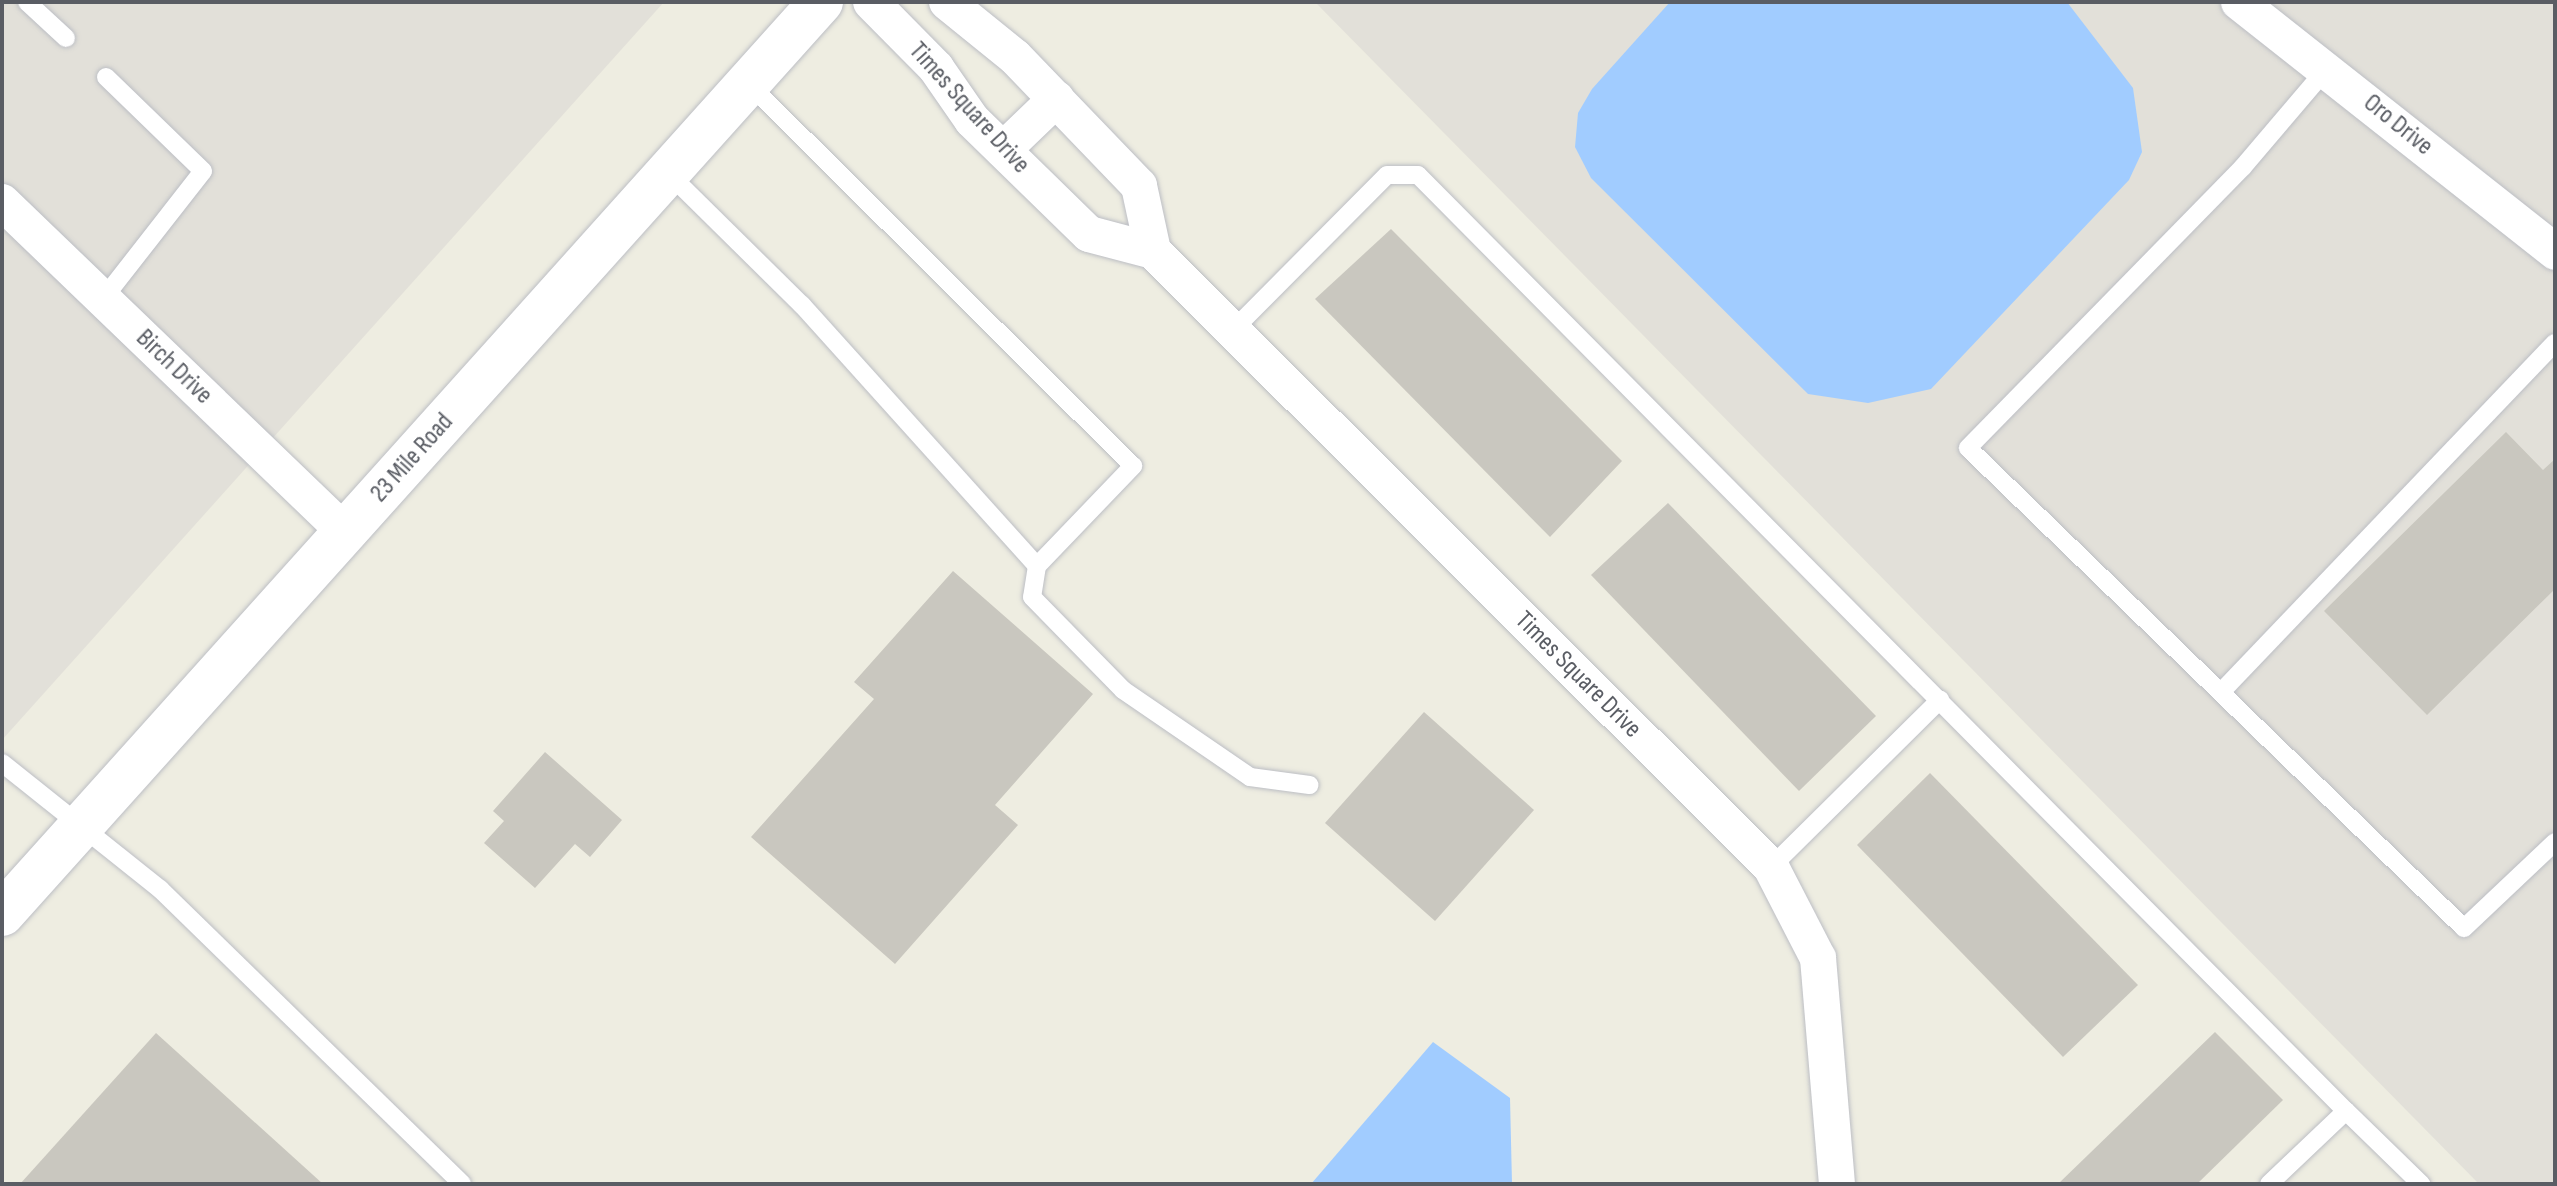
<!DOCTYPE html>
<html>
<head>
<meta charset="utf-8">
<style>
	body { margin:0 }
	#map { position:relative; width:2557px; height:1186px; overflow:hidden; background:#eeede1; font-family:"Sofia Sans Condensed",sans-serif }
	div>[style] { position:absolute }
	[style*='--x'] { left:calc(var(--x)*1px); top:calc(var(--y)*1px); width:calc(var(--w)*1px); rotate:calc(var(--a)*1deg) }
	.industrial>* { inset:0; background:#e2e0d9 }
	.water>* { inset:0; background:#a1ccff }
	.building>* { inset:0; background:#c9c7bf }
	.roads { filter:drop-shadow(0 0 2px #bcbec4) drop-shadow(0 0 2px #bcbec4) }
	.lane>* { height:18px; margin:-9px; padding:0 9px; transform-origin:9px; border-radius:9px; background:#fff }
	.street>* { height:36px; margin:-18px; padding:0 18px; transform-origin:18px; border-radius:18px; background:#fff }
	.secondary>* { height:44px; margin:-22px; padding:0 22px; transform-origin:22px; border-radius:22px; background:#fff }
	span { translate:-50% -50%; white-space:nowrap; text-align:center; line-height:1.15; -webkit-text-stroke:7px #fff; paint-order:stroke }
	.street-label { font-size:26px; color:#5a5d64 }
	.frame { position:absolute; inset:0; border:4px solid #5a5d64; pointer-events:none }
</style>
</head>
<body>
<div id="map">
	<div class="industrial">
		<div style="clip-path:polygon(2px 2px,664px 2px,2px 740px)"></div>
		<div style="clip-path:polygon(1315px 2px,2555px 2px,2555px 1184px,2479px 1184px)"></div>
	</div>
	<div class="water">
		<div style="clip-path:polygon(1670px 2px,2067px 2px,2133px 88px,2142px 152px,2129px 180px,1931px 389px,1868px 403px,1808px 394px,1591px 178px,1575px 147px,1578px 113px,1592px 89px)"></div>
		<div style="clip-path:polygon(1433px 1042px,1510px 1098px,1512px 1184px,1311px 1184px)"></div>
	</div>
	<div class="building">
		<div style="clip-path:polygon(1391px 229px,1622px 461px,1550px 537px,1315px 299px)"></div>
		<div style="clip-path:polygon(2506px 432px,2543px 470px,2555px 459px,2555px 589px,2427px 715px,2324px 611px)"></div>
		<div style="clip-path:polygon(1668px 503px,1876px 716px,1799px 791px,1591px 575px)"></div>
		<div style="clip-path:polygon(953px 571px,1093px 694px,995px 805px,1018px 825px,895px 964px,751px 837px,874px 699px,854px 682px)"></div>
		<div style="clip-path:polygon(1424px 712px,1534px 810px,1435px 921px,1325px 823px)"></div>
		<div style="clip-path:polygon(545px 752px,622px 820px,590px 857px,575px 844px,535px 888px,484px 843px,504px 821px,493px 811px)"></div>
		<div style="clip-path:polygon(1930px 773px,2138px 985px,2063px 1057px,1857px 845px)"></div>
		<div style="clip-path:polygon(2215px 1032px,2283px 1100px,2197px 1184px,2058px 1184px)"></div>
		<div style="clip-path:polygon(156px 1033px,323px 1184px,20px 1184px)"></div>
	</div>
	<div class="roads">
		<div class="lane">
			<div style="--x:27;--y:2;--w:53;--a:42.7"></div>
			<div style="--x:2328;--y:67;--w:131;--a:130.4"></div>
			<div style="--x:2243;--y:167;--w:393;--a:134.4"></div>
			<div style="--x:1968;--y:448;--w:690;--a:44.06"></div>
			<div style="--x:2464;--y:928;--w:125;--a:-43.4"></div>
			<div style="--x:668;--y:173;--w:188;--a:44.6"></div>
			<div style="--x:802;--y:305;--w:351;--a:48"></div>
			<div style="--x:1037;--y:566;--w:139;--a:-46.2"></div>
			<div style="--x:1133;--y:466;--w:543;--a:-135.15"></div>
			<div style="--x:103;--y:299;--w:162;--a:-52"></div>
			<div style="--x:203;--y:171;--w:135;--a:-135.9"></div>
			<div style="--x:1233;--y:330;--w:218;--a:-45.2"></div>
			<div style="--x:1387;--y:175;--w:31;--a:0"></div>
			<div style="--x:1418;--y:175;--w:1318;--a:45.25"></div>
			<div style="--x:1037;--y:566;--w:31;--a:99"></div>
			<div style="--x:1032;--y:597;--w:130;--a:45.6"></div>
			<div style="--x:1123;--y:690;--w:154;--a:34.4"></div>
			<div style="--x:1250;--y:777;--w:60;--a:7.7"></div>
			<div style="--x:2223;--y:690;--w:480;--a:-46.3"></div>
			<div style="--x:2;--y:763;--w:202;--a:38.6"></div>
			<div style="--x:160;--y:889;--w:422;--a:44.3"></div>
			<div style="--x:1771;--y:867;--w:238;--a:-44.7"></div>
			<div style="--x:2269;--y:1184;--w:106;--a:-43.5"></div>
			<div style="--x:2346;--y:1111;--w:105;--a:44.2"></div>
		</div>
		<div class="street">
			<div style="--x:871;--y:2;--w:93;--a:45.4"></div>
			<div style="--x:936;--y:68;--w:63;--a:55.3"></div>
			<div style="--x:972;--y:120;--w:163;--a:44.3"></div>
			<div style="--x:1089;--y:234;--w:66;--a:14.9"></div>
			<div style="--x:1153;--y:251;--w:873;--a:44.91"></div>
			<div style="--x:1771;--y:867;--w:102;--a:62.7"></div>
			<div style="--x:1818;--y:958;--w:227;--a:85.2"></div>
			<div style="--x:947;--y:2;--w:87;--a:39"></div>
			<div style="--x:1015;--y:57;--w:179;--a:46.1"></div>
			<div style="--x:1139;--y:186;--w:66;--a:77.8"></div>
			<div style="--x:2239;--y:2;--w:403;--a:38.3"></div>
			<div style="--x:1003;--y:150;--w:74;--a:-43.9"></div>
			<div style="--x:2;--y:202;--w:476;--a:43.9"></div>
		</div>
		<div class="secondary">
			<div style="--x:2;--y:914;--w:1226;--a:-48.08"></div>
		</div>
	</div>
	<div class="street-label">
		<span style="left:969px;top:108px;rotate:48deg">Times Square Drive</span>
		<span style="left:2398px;top:125px;rotate:39deg">Oro Drive</span>
		<span style="left:174px;top:367px;rotate:44deg">Birch Drive</span>
		<span style="left:412px;top:458px;rotate:-48deg">23 Mile Road</span>
		<span style="left:1578px;top:675px;rotate:45deg">Times Square Drive</span>
	</div>
	<div class="frame"></div>
</div>
</body>
</html>
